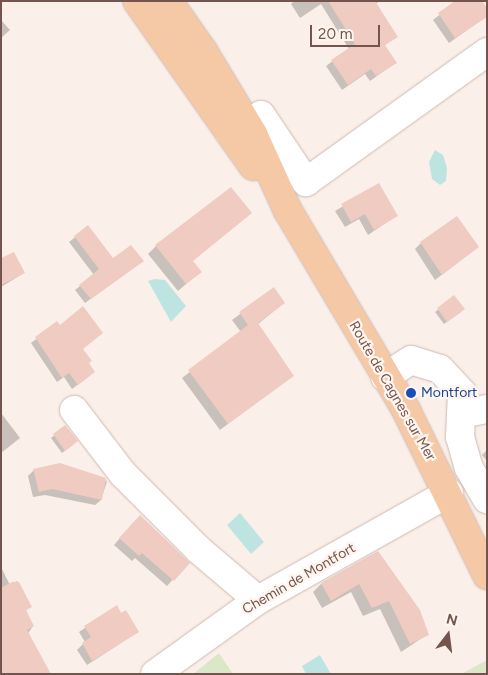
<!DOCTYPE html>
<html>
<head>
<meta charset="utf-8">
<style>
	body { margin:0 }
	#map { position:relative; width:488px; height:675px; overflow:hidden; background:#fbf0e9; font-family:Figtree,sans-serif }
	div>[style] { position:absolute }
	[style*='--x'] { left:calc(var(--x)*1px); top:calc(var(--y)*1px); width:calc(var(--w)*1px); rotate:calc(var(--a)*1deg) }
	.green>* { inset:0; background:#dbe8c8 }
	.water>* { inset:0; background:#bee4e2 }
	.shadow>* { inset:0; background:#0003 }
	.building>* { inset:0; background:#efcbc2 }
	.roads { filter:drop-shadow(0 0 1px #cfb9b2) drop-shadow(0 0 1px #cfb9b2) }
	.minor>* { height:28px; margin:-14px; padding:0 14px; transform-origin:14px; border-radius:14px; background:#fff }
	.major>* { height:28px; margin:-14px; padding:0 14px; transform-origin:14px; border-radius:14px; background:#f5c8a6 }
	.dots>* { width:14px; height:14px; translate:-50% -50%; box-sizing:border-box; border:2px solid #fef5ef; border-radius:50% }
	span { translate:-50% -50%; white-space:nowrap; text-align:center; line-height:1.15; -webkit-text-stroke:4.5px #fef5ef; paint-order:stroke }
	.street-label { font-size:14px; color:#74544e }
	.transit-label { font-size:14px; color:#164399 }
	.left { translate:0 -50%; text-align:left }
	.frame { position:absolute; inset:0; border:2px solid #74544e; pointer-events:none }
	.north { position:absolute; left:423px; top:610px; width:50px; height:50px; -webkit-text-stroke:4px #fef5ef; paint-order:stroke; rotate:15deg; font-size:14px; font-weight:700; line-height:20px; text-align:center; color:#74544e }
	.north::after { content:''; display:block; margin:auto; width:18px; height:22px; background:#74544e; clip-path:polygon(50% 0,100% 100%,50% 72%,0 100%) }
	.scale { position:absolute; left:310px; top:25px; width:70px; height:22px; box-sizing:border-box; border:2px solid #74544e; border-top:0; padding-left:6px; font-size:15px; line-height:18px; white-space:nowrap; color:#74544e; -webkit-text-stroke:4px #fef5ef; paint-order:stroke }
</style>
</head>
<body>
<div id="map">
	<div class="green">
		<div style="clip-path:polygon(219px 653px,233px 674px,193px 674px)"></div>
		<div style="clip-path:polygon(487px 660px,487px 674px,461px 674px)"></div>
	</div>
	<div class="water">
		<div style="clip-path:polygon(435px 150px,443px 155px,447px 168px,446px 181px,440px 185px,432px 179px,429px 162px)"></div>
		<div style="clip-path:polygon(155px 279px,165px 280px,186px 306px,171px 322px,148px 281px)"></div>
		<div style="clip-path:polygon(240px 513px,264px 542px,251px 554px,227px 525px)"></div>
		<div style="clip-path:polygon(320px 655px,331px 674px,306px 674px,302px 666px)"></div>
	</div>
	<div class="shadow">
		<div style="clip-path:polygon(294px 1px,380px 1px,375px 4px,396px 36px,384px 46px,395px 63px,370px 81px,365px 74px,342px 90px,326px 66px,349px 49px,321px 4px,300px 18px,291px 4px)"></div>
		<div style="clip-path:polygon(457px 1px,487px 16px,449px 43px,433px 20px)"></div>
		<div style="clip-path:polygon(1px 20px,10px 30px,1px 38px)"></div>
		<div style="clip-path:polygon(379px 185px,396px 216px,368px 235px,359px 219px,345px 227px,335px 211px)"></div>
		<div style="clip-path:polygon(88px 227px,113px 259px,142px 261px,85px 303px,75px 290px,94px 275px,69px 242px)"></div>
		<div style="clip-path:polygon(421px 243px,478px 247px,435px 280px,415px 249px)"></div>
		<div style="clip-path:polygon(156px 246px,192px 261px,200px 272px,178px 291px,148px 254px)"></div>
		<div style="clip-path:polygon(1px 260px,24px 273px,1px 287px)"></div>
		<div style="clip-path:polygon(274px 289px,284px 303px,258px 324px,292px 375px,220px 430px,182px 378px,241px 332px,232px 320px)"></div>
		<div style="clip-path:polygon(454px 297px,461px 312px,444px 324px,435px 312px)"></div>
		<div style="clip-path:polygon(57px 323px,82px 350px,88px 364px,88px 377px,72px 389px,64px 377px,57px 382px,31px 343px)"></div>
		<div style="clip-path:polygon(1px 413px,20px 438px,1px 453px)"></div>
		<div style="clip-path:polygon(65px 426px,74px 444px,62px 453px,51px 438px)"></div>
		<div style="clip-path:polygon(487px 450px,487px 461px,482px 455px)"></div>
		<div style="clip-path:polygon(60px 464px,107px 481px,101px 500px,95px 505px,45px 495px,33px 497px,28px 476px,34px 470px)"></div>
		<div style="clip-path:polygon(134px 522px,188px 563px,167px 586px,135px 558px,132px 561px,114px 545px)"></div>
		<div style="clip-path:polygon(378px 552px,428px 634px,401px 652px,380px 609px,363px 616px,351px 592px,322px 608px,313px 592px,321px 584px)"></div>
		<div style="clip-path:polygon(2px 569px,10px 585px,17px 581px,30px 606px,25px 612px,33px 626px,1px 674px)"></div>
		<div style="clip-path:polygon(116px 607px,138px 632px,87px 665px,77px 650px,85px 642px,79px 632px)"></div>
	</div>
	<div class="building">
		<div style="clip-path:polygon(328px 1px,375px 1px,398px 37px,385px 45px,397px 63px,376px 76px,371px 69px,348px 85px,331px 60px,355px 44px)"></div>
		<div style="clip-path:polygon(455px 1px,482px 1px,487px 8px,487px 17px,455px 38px,438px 13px)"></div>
		<div style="clip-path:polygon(379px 183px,398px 216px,374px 230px,365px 214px,351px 222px,341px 204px)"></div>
		<div style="clip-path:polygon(231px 187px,252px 213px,193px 261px,202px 272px,186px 284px,155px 245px)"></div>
		<div style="clip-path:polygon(457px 216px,479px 247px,442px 275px,420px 242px)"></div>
		<div style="clip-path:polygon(88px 225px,113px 258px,131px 245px,144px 261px,91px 299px,79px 285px,99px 269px,74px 236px)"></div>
		<div style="clip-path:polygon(14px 252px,25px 273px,1px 285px,1px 258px)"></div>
		<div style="clip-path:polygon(274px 287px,285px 303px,258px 323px,294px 376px,228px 424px,188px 370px,248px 325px,239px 312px)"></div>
		<div style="clip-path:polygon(454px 295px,465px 309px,447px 322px,437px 308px)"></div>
		<div style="clip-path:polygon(83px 306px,103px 333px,83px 349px,92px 361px,89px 363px,95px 372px,78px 385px,69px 373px,62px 378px,35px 337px,57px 321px,60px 325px)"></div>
		<div style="clip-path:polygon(65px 425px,78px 441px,65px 451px,53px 434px)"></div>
		<div style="clip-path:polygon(60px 463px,106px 478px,102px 500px,52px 489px,39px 492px,33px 469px)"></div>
		<div style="clip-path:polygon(140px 515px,190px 563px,174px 581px,142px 553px,139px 556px,119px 538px)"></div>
		<div style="clip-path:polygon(378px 551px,420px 610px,429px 635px,410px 644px,389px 601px,372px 608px,359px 584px,331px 601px,321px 583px)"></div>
		<div style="clip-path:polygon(12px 582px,19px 582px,32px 607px,26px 610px,34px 626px,27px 630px,51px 674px,1px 674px,1px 588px)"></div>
		<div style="clip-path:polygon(117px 605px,121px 613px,126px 610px,139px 632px,92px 661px,82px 643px,91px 637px,84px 626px)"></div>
	</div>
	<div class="roads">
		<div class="minor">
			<div style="--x:229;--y:132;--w:36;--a:-28"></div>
			<div style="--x:261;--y:115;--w:81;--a:56.1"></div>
			<div style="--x:306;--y:182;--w:223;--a:-35.7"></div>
			<div style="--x:385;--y:377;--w:31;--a:-33"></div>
			<div style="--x:411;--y:360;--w:30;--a:17"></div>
			<div style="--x:440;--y:369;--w:33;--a:47"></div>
			<div style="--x:462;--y:393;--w:44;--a:92.6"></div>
			<div style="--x:460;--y:437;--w:32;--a:74"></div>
			<div style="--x:469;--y:468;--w:36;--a:60"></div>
			<div style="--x:74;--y:410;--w:81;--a:52.6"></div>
			<div style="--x:123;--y:474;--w:107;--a:45"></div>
			<div style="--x:199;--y:550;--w:77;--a:40.3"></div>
			<div style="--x:461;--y:414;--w:26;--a:-11"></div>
			<div style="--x:155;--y:674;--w:127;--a:-35.7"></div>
			<div style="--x:258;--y:600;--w:219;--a:-29.3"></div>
		</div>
		<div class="major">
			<div style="--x:137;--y:1;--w:202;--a:54.9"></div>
			<div style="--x:168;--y:1;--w:61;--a:55"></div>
			<div style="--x:203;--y:51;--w:97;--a:58.9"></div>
			<div style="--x:253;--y:134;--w:85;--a:65.6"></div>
			<div style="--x:288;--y:211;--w:231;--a:59.3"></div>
			<div style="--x:406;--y:410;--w:184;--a:63.9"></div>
		</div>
	</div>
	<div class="dots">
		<div style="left:411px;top:393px;background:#1a4fb4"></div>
	</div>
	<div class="street-label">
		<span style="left:392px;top:391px;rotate:60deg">Route de Cagnes sur Mer</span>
		<span style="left:299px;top:579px;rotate:-30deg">Chemin de Montfort</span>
	</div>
	<div class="transit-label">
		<span class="left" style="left:421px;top:393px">Montfort</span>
	</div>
	<div class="frame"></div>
	<div class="north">N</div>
	<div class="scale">20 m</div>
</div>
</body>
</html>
